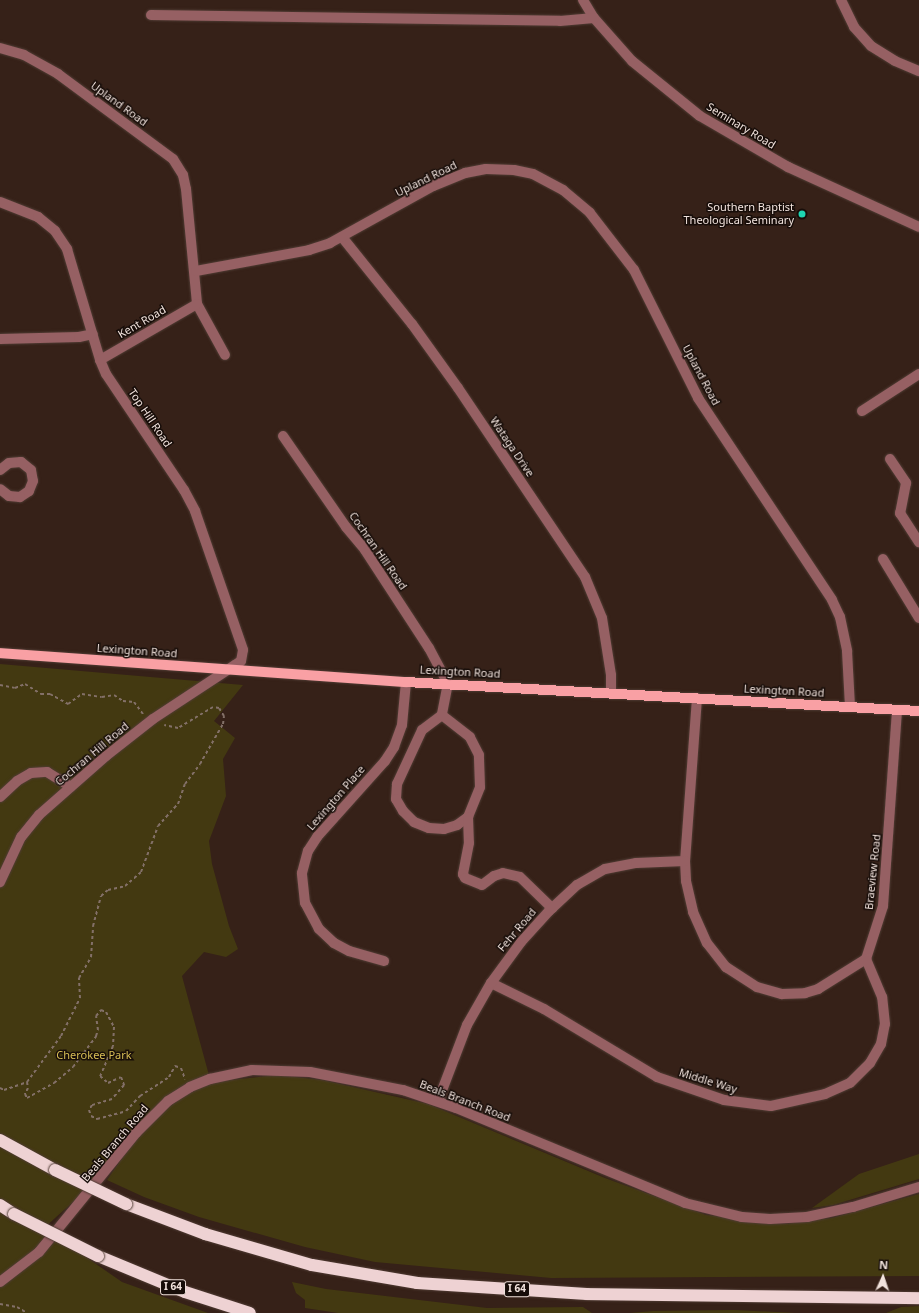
<!DOCTYPE html>
<html>
<head>
<meta charset="utf-8">
<style>
	body { margin:0 }
	#map { position:relative; width:919px; height:1313px; overflow:hidden; background:#362118; font-family:"Noto Sans",sans-serif }
	div>[style] { position:absolute }
	[style*='--x'] { left:calc(var(--x)*1px); top:calc(var(--y)*1px); width:calc(var(--w)*1px); rotate:calc(var(--a)*1deg) }
	.green>* { inset:0; background:#433911 }
	.path>* { height:2px; margin-top:-1px; transform-origin:0; background:repeating-linear-gradient(90deg,#837068 0 3px,transparent 0 6px) }
	.roads { filter:drop-shadow(0 0 1px #503c34) drop-shadow(0 0 1px #503c34) }
	.minor>* { height:10px; margin:-5px; padding:0 5px; transform-origin:5px; border-radius:5px; background:#966063 }
	.major>* { height:10px; margin:-5px; padding:0 5px; transform-origin:5px; border-radius:5px; background:#f9a0a4 }
	.highway>* { height:12px; margin:-6px; padding:0 6px; transform-origin:6px; border-radius:6px; background:#eed2d3 }
	.bridges { filter:drop-shadow(0 0 1px #503c34) drop-shadow(0 0 1px #503c34) }
	.highway-bridge>* { height:12px; margin:-6px; padding:0 6px; transform-origin:6px; border-radius:6px; background:#eed2d3 }
	.dots>* { width:11px; height:11px; translate:-50% -50%; box-sizing:border-box; border:2px solid #170d09; border-radius:50% }
	span { translate:-50% -50%; white-space:nowrap; text-align:center; line-height:1.15; -webkit-text-stroke:3px #170d09; paint-order:stroke }
	.shield-label span { padding:1px 3px; background:#170d09; border:1px solid; border-radius:3px; -webkit-text-stroke-width:0 }
	.shield-label { font-size:10px; color:#f2e3dd; font-weight:700 }
	.street-label { font-size:11px; color:#f2e3dd }
	.poi-label { font-size:11px; color:#f2e3dd }
	.right { translate:-100% -50%; text-align:right }
	.park-label { font-size:11px; color:#d8be55 }
	.north { position:absolute; left:863px; top:1257px; width:40px; height:40px; -webkit-text-stroke:3px #170d09; paint-order:stroke; rotate:3deg; font-size:11px; font-weight:700; line-height:16px; text-align:center; color:#f2e3dd }
	.north::after { content:''; display:block; margin:auto; width:14px; height:18px; background:#f2e3dd; clip-path:polygon(50% 0,100% 100%,50% 72%,0 100%) }
</style>
</head>
<body>
<div id="map">
	<div class="green">
		<div style="clip-path:polygon(0 664px,243px 685px,214px 721px,235px 738px,223px 759px,226px 796px,209px 841px,212px 864px,229px 926px,238px 949px,226px 957px,204px 952px,182px 976px,210px 1079px,205px 1083px,276px 1075px,322px 1080px,428px 1104px,605px 1178px,706px 1215px,785px 1224px,832px 1218px,919px 1194px,919px 1276px,551px 1278px,375px 1262px,305px 1247px,199px 1217px,144px 1197px,107px 1180px,123px 1157px,44px 1228px,122px 1282px,208px 1313px,0 1313px)"></div>
		<div style="clip-path:polygon(919px 1154px,919px 1179px,833px 1205px,812px 1208px,859px 1174px)"></div>
		<div style="clip-path:polygon(292px 1282px,326px 1289px,487px 1308px,583px 1307px,592px 1313px,338px 1313px,305px 1308px,305px 1300px,296px 1293px)"></div>
		<div style="clip-path:polygon(919px 1306px,919px 1313px,886px 1313px,901px 1307px)"></div>
		<div style="clip-path:polygon(734px 1310px,796px 1313px,630px 1313px,653px 1311px)"></div>
	</div>
	<div class="path">
		<div style="--x:0;--y:685;--w:15;--a:11"></div>
		<div style="--x:15;--y:688;--w:11;--a:-22"></div>
		<div style="--x:25;--y:684;--w:19;--a:32"></div>
		<div style="--x:41;--y:694;--w:9;--a:0"></div>
		<div style="--x:50;--y:694;--w:21;--a:29"></div>
		<div style="--x:68;--y:704;--w:17;--a:-36"></div>
		<div style="--x:82;--y:694;--w:20;--a:9"></div>
		<div style="--x:102;--y:697;--w:12;--a:-9"></div>
		<div style="--x:114;--y:695;--w:11;--a:34"></div>
		<div style="--x:123;--y:701;--w:11;--a:5"></div>
		<div style="--x:134;--y:702;--w:15;--a:53"></div>
		<div style="--x:27;--y:1082;--w:6;--a:81"></div>
		<div style="--x:28;--y:1088;--w:7;--a:117"></div>
		<div style="--x:25;--y:1094;--w:4;--a:63"></div>
		<div style="--x:27;--y:1098;--w:31;--a:-29"></div>
		<div style="--x:54;--y:1083;--w:25;--a:-40"></div>
		<div style="--x:73;--y:1067;--w:39;--a:-53"></div>
		<div style="--x:96;--y:1036;--w:6;--a:-72"></div>
		<div style="--x:98;--y:1030;--w:14;--a:-98"></div>
		<div style="--x:96;--y:1016;--w:8;--a:-50"></div>
		<div style="--x:101;--y:1010;--w:5;--a:22"></div>
		<div style="--x:106;--y:1012;--w:17;--a:62"></div>
		<div style="--x:114;--y:1027;--w:19;--a:93"></div>
		<div style="--x:113;--y:1046;--w:33;--a:113"></div>
		<div style="--x:100;--y:1076;--w:11;--a:41"></div>
		<div style="--x:108;--y:1083;--w:14;--a:-25"></div>
		<div style="--x:121;--y:1077;--w:9;--a:69"></div>
		<div style="--x:124;--y:1085;--w:18;--a:131"></div>
		<div style="--x:112;--y:1099;--w:21;--a:163"></div>
		<div style="--x:92;--y:1105;--w:6;--a:121"></div>
		<div style="--x:89;--y:1110;--w:6;--a:72"></div>
		<div style="--x:91;--y:1116;--w:7;--a:27"></div>
		<div style="--x:97;--y:1119;--w:30;--a:-15"></div>
		<div style="--x:126;--y:1111;--w:21;--a:-47"></div>
		<div style="--x:140;--y:1096;--w:35;--a:-33"></div>
		<div style="--x:169;--y:1077;--w:13;--a:-61"></div>
		<div style="--x:175;--y:1066;--w:6;--a:18"></div>
		<div style="--x:181;--y:1068;--w:12;--a:70"></div>
		<div style="--x:0;--y:1088;--w:4;--a:27"></div>
		<div style="--x:4;--y:1090;--w:24;--a:-19"></div>
		<div style="--x:27;--y:1082;--w:57;--a:-53.5"></div>
		<div style="--x:61;--y:1036;--w:42;--a:-63.4"></div>
		<div style="--x:80;--y:998;--w:20;--a:-93"></div>
		<div style="--x:79;--y:978;--w:24;--a:-60"></div>
		<div style="--x:91;--y:957;--w:31;--a:-86"></div>
		<div style="--x:93;--y:926;--w:31;--a:-75"></div>
		<div style="--x:101;--y:896;--w:9;--a:-41"></div>
		<div style="--x:108;--y:890;--w:17;--a:-13"></div>
		<div style="--x:125;--y:886;--w:21;--a:-41"></div>
		<div style="--x:141;--y:872;--w:49;--a:-69.7"></div>
		<div style="--x:158;--y:826;--w:30;--a:-48"></div>
		<div style="--x:178;--y:804;--w:21;--a:-71"></div>
		<div style="--x:185;--y:784;--w:25;--a:-53"></div>
		<div style="--x:200;--y:764;--w:46;--a:-60.1"></div>
		<div style="--x:223;--y:724;--w:8;--a:-83"></div>
		<div style="--x:224;--y:716;--w:9;--a:-122"></div>
		<div style="--x:219;--y:708;--w:6;--a:-171"></div>
		<div style="--x:213;--y:707;--w:41;--a:149"></div>
		<div style="--x:178;--y:728;--w:14;--a:-168"></div>
		<div style="--x:0;--y:1304;--w:17;--a:10"></div>
		<div style="--x:17;--y:1307;--w:12;--a:31"></div>
	</div>
	<div class="roads">
		<div class="minor">
			<div style="--x:583;--y:0;--w:21;--a:59"></div>
			<div style="--x:594;--y:18;--w:57;--a:48.5"></div>
			<div style="--x:632;--y:61;--w:87;--a:39"></div>
			<div style="--x:700;--y:116;--w:102;--a:30.1"></div>
			<div style="--x:788;--y:167;--w:144;--a:24.6"></div>
			<div style="--x:841;--y:0;--w:30;--a:64"></div>
			<div style="--x:854;--y:27;--w:25;--a:48"></div>
			<div style="--x:871;--y:46;--w:28;--a:32"></div>
			<div style="--x:895;--y:61;--w:26;--a:23"></div>
			<div style="--x:151;--y:15;--w:409;--a:0.8"></div>
			<div style="--x:560;--y:21;--w:34;--a:-5"></div>
			<div style="--x:0;--y:48;--w:25;--a:16"></div>
			<div style="--x:24;--y:55;--w:39;--a:29"></div>
			<div style="--x:58;--y:74;--w:143;--a:36.5"></div>
			<div style="--x:173;--y:159;--w:19;--a:58"></div>
			<div style="--x:183;--y:175;--w:14;--a:78"></div>
			<div style="--x:186;--y:189;--w:116;--a:84.5"></div>
			<div style="--x:197;--y:304;--w:58;--a:61.2"></div>
			<div style="--x:0;--y:202;--w:41;--a:21.5"></div>
			<div style="--x:38;--y:217;--w:22;--a:39"></div>
			<div style="--x:55;--y:231;--w:22;--a:56"></div>
			<div style="--x:67;--y:249;--w:116;--a:73.4"></div>
			<div style="--x:100;--y:360;--w:15;--a:67"></div>
			<div style="--x:106;--y:374;--w:140;--a:56.1"></div>
			<div style="--x:184;--y:490;--w:24;--a:62"></div>
			<div style="--x:195;--y:511;--w:147;--a:70.9"></div>
			<div style="--x:243;--y:650;--w:11;--a:100"></div>
			<div style="--x:241;--y:661;--w:7;--a:146"></div>
			<div style="--x:235;--y:665;--w:98;--a:146.6"></div>
			<div style="--x:153;--y:719;--w:60;--a:141.8"></div>
			<div style="--x:106;--y:756;--w:89;--a:138.6"></div>
			<div style="--x:39;--y:815;--w:28;--a:129"></div>
			<div style="--x:21;--y:837;--w:50;--a:115"></div>
			<div style="--x:342;--y:237;--w:112;--a:51.2"></div>
			<div style="--x:412;--y:324;--w:79;--a:54.3"></div>
			<div style="--x:458;--y:388;--w:228;--a:56.1"></div>
			<div style="--x:585;--y:577;--w:44;--a:67.5"></div>
			<div style="--x:602;--y:618;--w:58;--a:81"></div>
			<div style="--x:611;--y:675;--w:18;--a:90"></div>
			<div style="--x:196;--y:271;--w:115;--a:-10.5"></div>
			<div style="--x:309;--y:250;--w:22;--a:-18"></div>
			<div style="--x:330;--y:243;--w:118;--a:-29"></div>
			<div style="--x:433;--y:186;--w:35;--a:-22"></div>
			<div style="--x:465;--y:173;--w:21;--a:-11"></div>
			<div style="--x:486;--y:169;--w:28;--a:2"></div>
			<div style="--x:514;--y:170;--w:19;--a:12"></div>
			<div style="--x:533;--y:174;--w:34;--a:28"></div>
			<div style="--x:563;--y:190;--w:35;--a:40"></div>
			<div style="--x:590;--y:213;--w:72;--a:52.3"></div>
			<div style="--x:634;--y:270;--w:143;--a:63.4"></div>
			<div style="--x:698;--y:398;--w:242;--a:56.4"></div>
			<div style="--x:832;--y:600;--w:19;--a:65"></div>
			<div style="--x:840;--y:617;--w:35;--a:78"></div>
			<div style="--x:847;--y:651;--w:56;--a:86.9"></div>
			<div style="--x:0;--y:339;--w:79;--a:-1.5"></div>
			<div style="--x:79;--y:337;--w:14;--a:-12"></div>
			<div style="--x:100;--y:360;--w:112;--a:-30"></div>
			<div style="--x:862;--y:411;--w:68;--a:-33"></div>
			<div style="--x:283;--y:436;--w:111;--a:55.3"></div>
			<div style="--x:346;--y:527;--w:30;--a:50"></div>
			<div style="--x:365;--y:550;--w:117;--a:56.9"></div>
			<div style="--x:429;--y:648;--w:40;--a:62"></div>
			<div style="--x:448;--y:683;--w:33;--a:101"></div>
			<div style="--x:442;--y:715;--w:25;--a:143"></div>
			<div style="--x:422;--y:730;--w:60;--a:114.8"></div>
			<div style="--x:397;--y:784;--w:15;--a:94"></div>
			<div style="--x:396;--y:799;--w:14;--a:60"></div>
			<div style="--x:403;--y:811;--w:16;--a:45"></div>
			<div style="--x:414;--y:822;--w:16;--a:22"></div>
			<div style="--x:429;--y:828;--w:15;--a:4"></div>
			<div style="--x:444;--y:829;--w:14;--a:-17"></div>
			<div style="--x:457;--y:825;--w:14;--a:-36"></div>
			<div style="--x:468;--y:817;--w:32;--a:-68"></div>
			<div style="--x:480;--y:787;--w:32;--a:-92"></div>
			<div style="--x:479;--y:755;--w:20;--a:-117"></div>
			<div style="--x:470;--y:737;--w:36;--a:-142"></div>
			<div style="--x:890;--y:459;--w:29;--a:56"></div>
			<div style="--x:906;--y:483;--w:31;--a:101"></div>
			<div style="--x:900;--y:513;--w:35;--a:57"></div>
			<div style="--x:0;--y:470;--w:11;--a:-38"></div>
			<div style="--x:9;--y:463;--w:12;--a:-5"></div>
			<div style="--x:21;--y:462;--w:13;--a:39"></div>
			<div style="--x:31;--y:470;--w:11;--a:80"></div>
			<div style="--x:33;--y:481;--w:11;--a:112"></div>
			<div style="--x:29;--y:491;--w:11;--a:146"></div>
			<div style="--x:20;--y:497;--w:11;--a:-175"></div>
			<div style="--x:9;--y:496;--w:11;--a:-142"></div>
			<div style="--x:883;--y:559;--w:69;--a:58.6"></div>
			<div style="--x:697;--y:698;--w:163;--a:94.2"></div>
			<div style="--x:685;--y:861;--w:20;--a:87"></div>
			<div style="--x:686;--y:881;--w:32;--a:77"></div>
			<div style="--x:693;--y:912;--w:34;--a:66"></div>
			<div style="--x:707;--y:943;--w:31;--a:52"></div>
			<div style="--x:726;--y:967;--w:37;--a:33"></div>
			<div style="--x:757;--y:987;--w:26;--a:16"></div>
			<div style="--x:782;--y:994;--w:23;--a:-2"></div>
			<div style="--x:805;--y:993;--w:14;--a:-17"></div>
			<div style="--x:818;--y:989;--w:57;--a:-32"></div>
			<div style="--x:866;--y:959;--w:56;--a:-72.2"></div>
			<div style="--x:883;--y:906;--w:196;--a:-85.9"></div>
			<div style="--x:0;--y:797;--w:23;--a:-43"></div>
			<div style="--x:17;--y:781;--w:16;--a:-30"></div>
			<div style="--x:31;--y:773;--w:16;--a:-4"></div>
			<div style="--x:47;--y:772;--w:28;--a:32"></div>
			<div style="--x:468;--y:817;--w:26;--a:88"></div>
			<div style="--x:469;--y:843;--w:32;--a:101"></div>
			<div style="--x:463;--y:874;--w:4;--a:63"></div>
			<div style="--x:465;--y:878;--w:18;--a:22"></div>
			<div style="--x:482;--y:885;--w:15;--a:-37"></div>
			<div style="--x:494;--y:876;--w:9;--a:-18"></div>
			<div style="--x:503;--y:873;--w:17;--a:13"></div>
			<div style="--x:520;--y:877;--w:45;--a:44.1"></div>
			<div style="--x:384;--y:961;--w:36;--a:-164"></div>
			<div style="--x:349;--y:951;--w:17;--a:-152"></div>
			<div style="--x:334;--y:943;--w:21;--a:-137"></div>
			<div style="--x:319;--y:929;--w:30;--a:-118"></div>
			<div style="--x:305;--y:903;--w:30;--a:-96"></div>
			<div style="--x:302;--y:873;--w:23;--a:-75"></div>
			<div style="--x:308;--y:851;--w:17;--a:-57"></div>
			<div style="--x:317;--y:837;--w:102;--a:-48.2"></div>
			<div style="--x:385;--y:761;--w:17;--a:-57"></div>
			<div style="--x:394;--y:747;--w:23;--a:-70"></div>
			<div style="--x:402;--y:725;--w:43;--a:-84.7"></div>
			<div style="--x:491;--y:983;--w:59;--a:26.1"></div>
			<div style="--x:544;--y:1009;--w:132;--a:31"></div>
			<div style="--x:657;--y:1077;--w:71;--a:18.9"></div>
			<div style="--x:724;--y:1100;--w:47;--a:7.3"></div>
			<div style="--x:771;--y:1106;--w:55;--a:-12.5"></div>
			<div style="--x:825;--y:1094;--w:27;--a:-24"></div>
			<div style="--x:850;--y:1083;--w:28;--a:-45"></div>
			<div style="--x:870;--y:1063;--w:22;--a:-60"></div>
			<div style="--x:881;--y:1044;--w:20;--a:-79"></div>
			<div style="--x:885;--y:1024;--w:27;--a:-96"></div>
			<div style="--x:882;--y:997;--w:41;--a:-112.8"></div>
			<div style="--x:438;--y:1101;--w:81;--a:-69.1"></div>
			<div style="--x:467;--y:1025;--w:48;--a:-60.3"></div>
			<div style="--x:491;--y:983;--w:51;--a:-53.8"></div>
			<div style="--x:521;--y:942;--w:42;--a:-47.9"></div>
			<div style="--x:549;--y:911;--w:38;--a:-43"></div>
			<div style="--x:577;--y:885;--w:32;--a:-30"></div>
			<div style="--x:605;--y:869;--w:32;--a:-11"></div>
			<div style="--x:636;--y:863;--w:49;--a:-2.3"></div>
			<div style="--x:0;--y:1282;--w:49;--a:-37.6"></div>
			<div style="--x:39;--y:1252;--w:154;--a:-50.8"></div>
			<div style="--x:136;--y:1133;--w:45;--a:-45"></div>
			<div style="--x:168;--y:1101;--w:26;--a:-32"></div>
			<div style="--x:190;--y:1087;--w:22;--a:-22"></div>
			<div style="--x:210;--y:1079;--w:43;--a:-12.1"></div>
			<div style="--x:252;--y:1070;--w:58;--a:2"></div>
			<div style="--x:310;--y:1072;--w:95;--a:11"></div>
			<div style="--x:403;--y:1090;--w:56;--a:18.8"></div>
			<div style="--x:456;--y:1108;--w:248;--a:22.5"></div>
			<div style="--x:685;--y:1203;--w:59;--a:13.8"></div>
			<div style="--x:742;--y:1217;--w:28;--a:4"></div>
			<div style="--x:770;--y:1219;--w:37;--a:-3"></div>
			<div style="--x:807;--y:1217;--w:47;--a:-12.3"></div>
			<div style="--x:853;--y:1207;--w:69;--a:-16.9"></div>
		</div>
		<div class="major">
			<div style="--x:0;--y:653;--w:407;--a:4.1"></div>
			<div style="--x:406;--y:682;--w:514;--a:3.24"></div>
		</div>
		<div class="highway">
			<div style="--x:0;--y:1140;--w:63;--a:28.6"></div>
			<div style="--x:126;--y:1204;--w:85;--a:20.8"></div>
			<div style="--x:205;--y:1234;--w:111;--a:16.2"></div>
			<div style="--x:312;--y:1265;--w:107;--a:9.7"></div>
			<div style="--x:417;--y:1283;--w:170;--a:3.7"></div>
			<div style="--x:587;--y:1294;--w:332;--a:0.7"></div>
			<div style="--x:0;--y:1205;--w:17;--a:33"></div>
			<div style="--x:98;--y:1256;--w:94;--a:22.5"></div>
			<div style="--x:185;--y:1292;--w:68;--a:17.9"></div>
		</div>
	</div>
	<div class="bridges">
		<div class="highway-bridge">
			<div style="--x:55;--y:1170;--w:79;--a:25.6"></div>
			<div style="--x:14;--y:1214;--w:94;--a:26.6"></div>
		</div>
	</div>
	<div class="dots">
		<div style="left:802px;top:214px;background:#1ed5b1"></div>
	</div>
	<div class="shield-label">
		<span style="left:173px;top:1287px">I 64</span>
		<span style="left:517px;top:1289px">I 64</span>
	</div>
	<div class="street-label">
		<span style="left:119px;top:104px;rotate:36deg">Upland Road</span>
		<span style="left:741px;top:126px;rotate:31deg">Seminary Road</span>
		<span style="left:426px;top:179px;rotate:-26deg">Upland Road</span>
		<span style="left:142px;top:322px;rotate:-30deg">Kent Road</span>
		<span style="left:701px;top:375px;rotate:62deg">Upland Road</span>
		<span style="left:150px;top:418px;rotate:56deg">Top Hill Road</span>
		<span style="left:512px;top:447px;rotate:56deg">Wataga Drive</span>
		<span style="left:378px;top:551px;rotate:55deg">Cochran Hill Road</span>
		<span style="left:137px;top:651px;rotate:4deg">Lexington Road</span>
		<span style="left:460px;top:672px;rotate:3deg">Lexington Road</span>
		<span style="left:784px;top:691px;rotate:3deg">Lexington Road</span>
		<span style="left:92px;top:754px;rotate:-40deg">Cochran Hill Road</span>
		<span style="left:336px;top:798px;rotate:-49deg">Lexington Place</span>
		<span style="left:873px;top:872px;rotate:-84deg">Braeview Road</span>
		<span style="left:517px;top:930px;rotate:-50deg">Fehr Road</span>
		<span style="left:708px;top:1081px;rotate:17deg">Middle Way</span>
		<span style="left:465px;top:1101px;rotate:21deg">Beals Branch Road</span>
		<span style="left:115px;top:1143px;rotate:-50deg">Beals Branch Road</span>
	</div>
	<div class="poi-label">
		<span class="right" style="left:794px;top:214px">Southern Baptist<br>Theological Seminary</span>
	</div>
	<div class="park-label">
		<span style="left:94px;top:1055px">Cherokee Park</span>
	</div>
	<div class="north">N</div>
</div>
</body>
</html>
